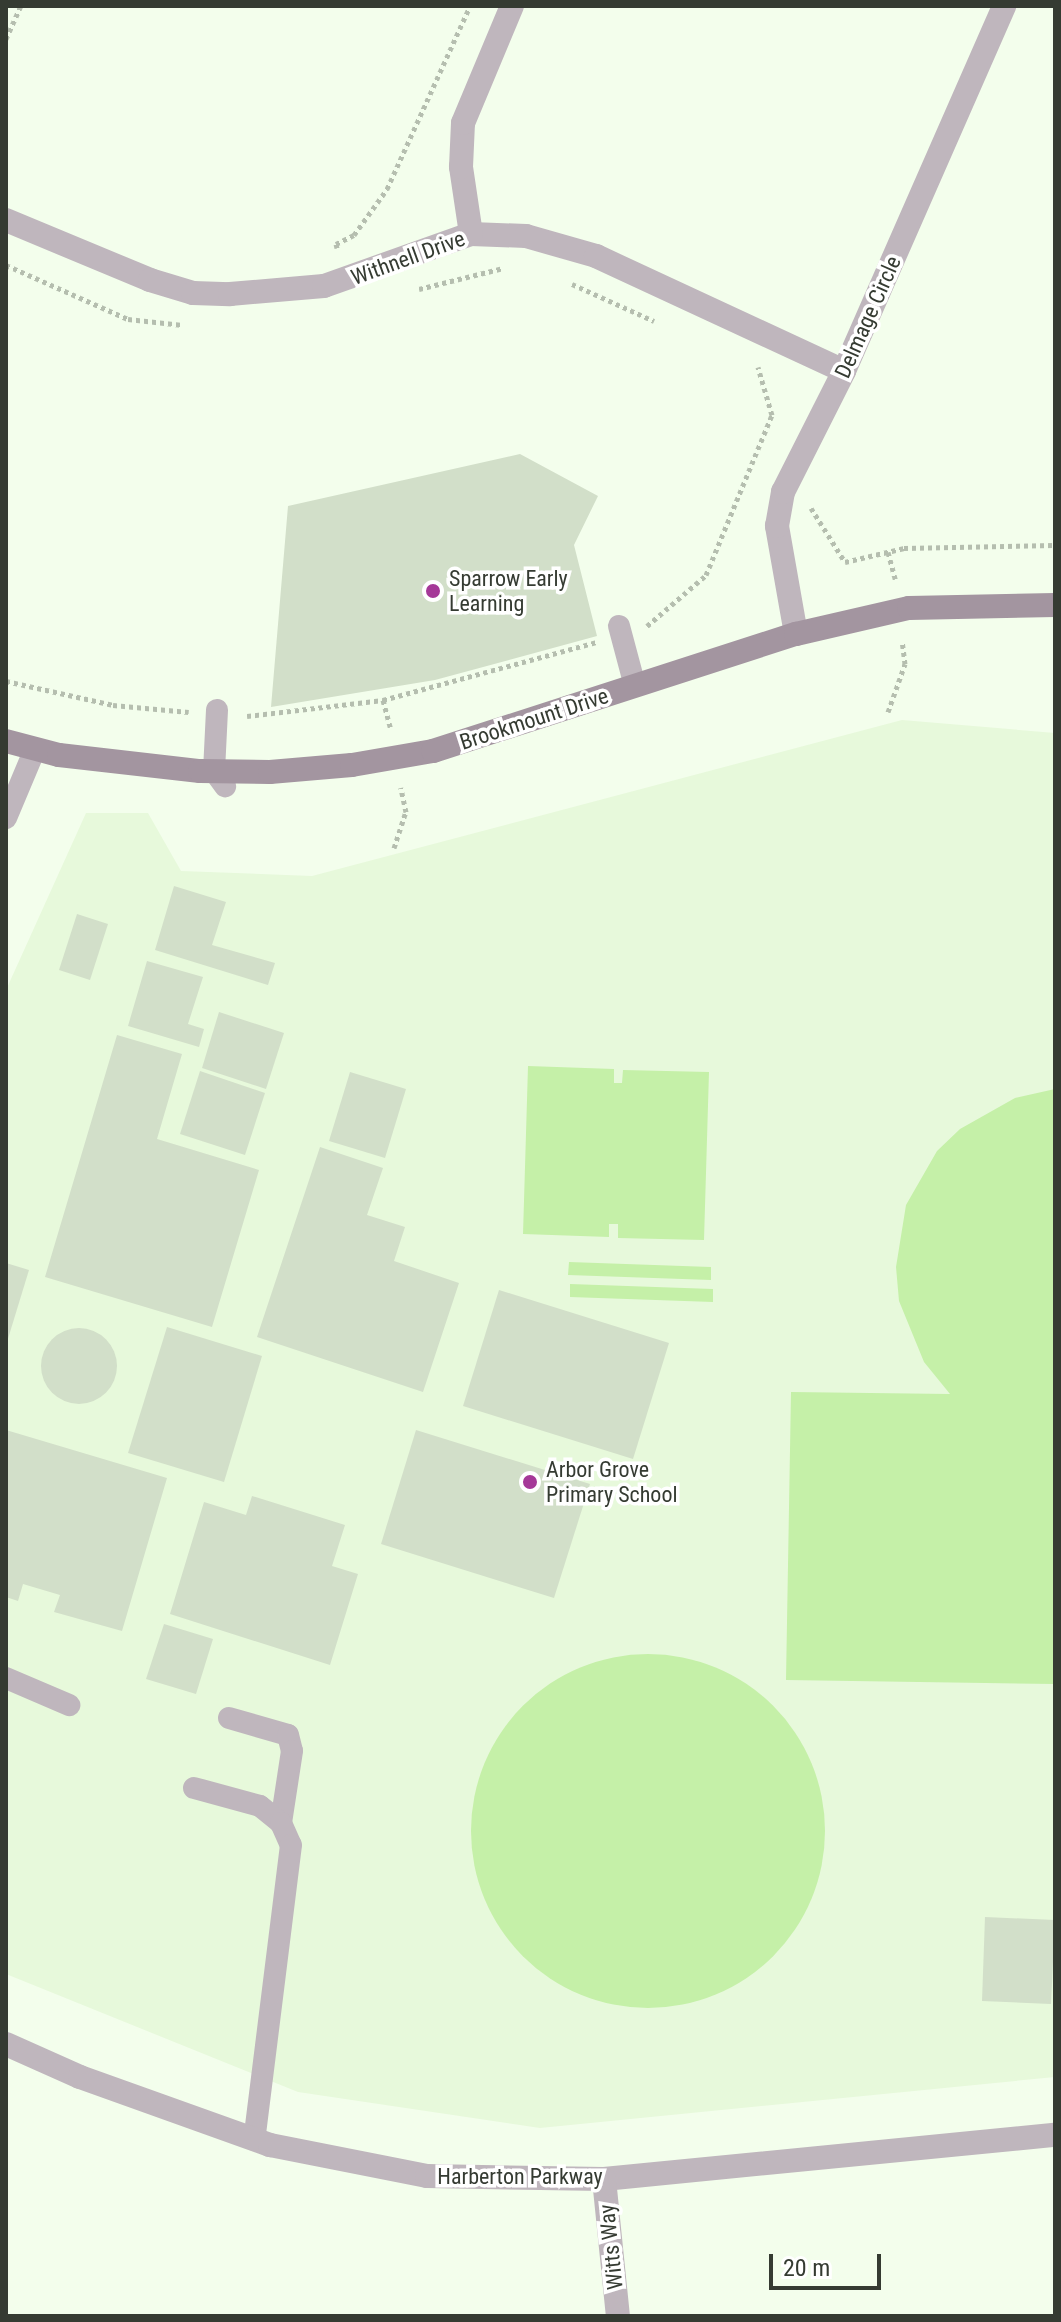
<!DOCTYPE html>
<html>
<head>
<meta charset="utf-8">
<style>
	body { margin:0 }
	#map { position:relative; width:1061px; height:2322px; overflow:hidden; background:#f3feec; font-family:"Roboto Condensed",sans-serif }
	div>[style] { position:absolute }
	[style*='--x'] { left:calc(var(--x)*1px); top:calc(var(--y)*1px); width:calc(var(--w)*1px); rotate:calc(var(--a)*1deg) }
	.built>* { inset:0; background:#e7f9db }
	.green>* { inset:0; background:#c5f0a8 }
	.round { border-radius:50% }
	.building>* { inset:0; background:#d2dfc9 }
	.path>* { height:5px; margin-top:-2.5px; transform-origin:0; background:repeating-linear-gradient(90deg,#b5beaf 0 4px,transparent 0 8px) }
	.lane>* { height:22px; margin:-11px; padding:0 11px; transform-origin:11px; border-radius:11px; background:#bfb6bd }
	.street>* { height:24px; margin:-12px; padding:0 12px; transform-origin:12px; border-radius:12px; background:#bfb6bd }
	.secondary>* { height:24px; margin:-12px; padding:0 12px; transform-origin:12px; border-radius:12px; background:#a395a0 }
	.dots>* { width:22px; height:22px; translate:-50% -50%; box-sizing:border-box; border:4px solid #fff; border-radius:50% }
	span { translate:-50% -50%; white-space:nowrap; text-align:center; line-height:1.15; -webkit-text-stroke:7px #fff; paint-order:stroke }
	.street-label { font-size:22px; color:#353b32 }
	.poi-label { font-size:22px; color:#353b32 }
	.left { translate:0 -50%; text-align:left }
	.frame { position:absolute; inset:0; border:8px solid #353b32; pointer-events:none }
	.scale { position:absolute; left:769px; top:2254px; width:112px; height:36px; box-sizing:border-box; border:4px solid #353b32; border-top:0; padding-left:10px; font-size:24px; line-height:28px; white-space:nowrap; color:#353b32; -webkit-text-stroke:6px #fff; paint-order:stroke }
</style>
</head>
<body>
<div id="map">
	<div class="built">
		<div style="clip-path:polygon(902px 720px,1055px 733px,1055px 2077px,540px 2128px,298px 2092px,6px 1974px,6px 990px,86px 813px,148px 813px,181px 871px,312px 876px)"></div>
	</div>
	<div class="green">
		<div style="clip-path:polygon(528px 1066px,614px 1069px,614px 1083px,622px 1083px,623px 1070px,709px 1072px,704px 1240px,618px 1238px,618px 1224px,609px 1224px,609px 1237px,523px 1234px)"></div>
		<div style="clip-path:polygon(1055px 1089px,1055px 1684px,786px 1680px,791px 1392px,950px 1394px,924px 1362px,899px 1301px,896px 1267px,906px 1205px,937px 1151px,960px 1129px,1015px 1098px)"></div>
		<div style="clip-path:polygon(569px 1262px,711px 1267px,711px 1280px,568px 1275px)"></div>
		<div style="clip-path:polygon(570px 1284px,713px 1289px,713px 1302px,570px 1297px)"></div>
		<div class="round" style="left:471px;top:1654px;width:354px;height:354px"></div>
	</div>
	<div class="building">
		<div style="clip-path:polygon(520px 454px,598px 496px,574px 545px,597px 636px,435px 680px,271px 707px,288px 506px)"></div>
		<div style="clip-path:polygon(174px 886px,226px 902px,212px 945px,275px 963px,268px 985px,155px 950px)"></div>
		<div style="clip-path:polygon(77px 914px,108px 924px,90px 980px,59px 970px)"></div>
		<div style="clip-path:polygon(147px 961px,203px 977px,188px 1024px,204px 1029px,199px 1047px,128px 1026px)"></div>
		<div style="clip-path:polygon(219px 1012px,284px 1033px,266px 1089px,202px 1068px)"></div>
		<div style="clip-path:polygon(117px 1035px,182px 1054px,157px 1139px,259px 1170px,212px 1327px,45px 1277px)"></div>
		<div style="clip-path:polygon(200px 1071px,265px 1093px,245px 1155px,180px 1134px)"></div>
		<div style="clip-path:polygon(350px 1072px,406px 1089px,385px 1158px,329px 1141px)"></div>
		<div style="clip-path:polygon(320px 1147px,383px 1168px,367px 1215px,405px 1227px,394px 1261px,459px 1283px,423px 1392px,257px 1337px)"></div>
		<div style="clip-path:polygon(6px 1263px,29px 1270px,7px 1342px,6px 1342px)"></div>
		<div style="clip-path:polygon(499px 1290px,669px 1343px,633px 1459px,463px 1406px)"></div>
		<div style="clip-path:polygon(167px 1327px,262px 1356px,224px 1482px,128px 1453px)"></div>
		<div class="round" style="left:41px;top:1328px;width:76px;height:76px"></div>
		<div style="clip-path:polygon(6px 1430px,167px 1478px,122px 1631px,54px 1612px,60px 1595px,23px 1584px,18px 1601px,6px 1597px)"></div>
		<div style="clip-path:polygon(416px 1430px,590px 1484px,554px 1598px,381px 1544px)"></div>
		<div style="clip-path:polygon(252px 1496px,345px 1525px,332px 1566px,358px 1574px,330px 1665px,170px 1614px,204px 1502px,246px 1515px)"></div>
		<div style="clip-path:polygon(164px 1624px,213px 1639px,196px 1694px,146px 1679px)"></div>
		<div style="clip-path:polygon(985px 1917px,1055px 1920px,1051px 2004px,982px 2001px)"></div>
	</div>
	<div class="path">
		<div style="--x:6;--y:39;--w:36;--a:-66"></div>
		<div style="--x:337;--y:248;--w:4;--a:-104"></div>
		<div style="--x:336;--y:244;--w:20;--a:-27"></div>
		<div style="--x:354;--y:235;--w:57;--a:-54.3"></div>
		<div style="--x:387;--y:189;--w:201;--a:-65.6"></div>
		<div style="--x:6;--y:265;--w:133;--a:23.9"></div>
		<div style="--x:128;--y:319;--w:55;--a:6.2"></div>
		<div style="--x:572;--y:284;--w:90;--a:24.3"></div>
		<div style="--x:419;--y:289;--w:87;--a:-14"></div>
		<div style="--x:811;--y:508;--w:64;--a:57.8"></div>
		<div style="--x:845;--y:562;--w:61;--a:-13.3"></div>
		<div style="--x:904;--y:548;--w:151;--a:-1.1"></div>
		<div style="--x:888;--y:552;--w:28;--a:75"></div>
		<div style="--x:647;--y:626;--w:78;--a:-40.8"></div>
		<div style="--x:706;--y:575;--w:173;--a:-67.6"></div>
		<div style="--x:772;--y:415;--w:50;--a:-106.3"></div>
		<div style="--x:6;--y:681;--w:110;--a:12.6"></div>
		<div style="--x:113;--y:705;--w:76;--a:5.3"></div>
		<div style="--x:383;--y:700;--w:28;--a:75"></div>
		<div style="--x:888;--y:712;--w:51;--a:-70.5"></div>
		<div style="--x:905;--y:664;--w:23;--a:-97"></div>
		<div style="--x:247;--y:716;--w:137;--a:-6.7"></div>
		<div style="--x:383;--y:700;--w:221;--a:-15.2"></div>
		<div style="--x:394;--y:848;--w:38;--a:-72"></div>
		<div style="--x:406;--y:812;--w:25;--a:-102"></div>
	</div>
	<div class="lane">
		<div style="--x:619;--y:626;--w:62;--a:75.1"></div>
		<div style="--x:217;--y:710;--w:61;--a:92.8"></div>
		<div style="--x:214;--y:771;--w:19;--a:54"></div>
		<div style="--x:6;--y:818;--w:75;--a:-67.2"></div>
		<div style="--x:6;--y:1678;--w:69;--a:23.2"></div>
		<div style="--x:229;--y:1718;--w:61;--a:16.1"></div>
		<div style="--x:288;--y:1735;--w:16;--a:76"></div>
		<div style="--x:292;--y:1751;--w:73;--a:98.7"></div>
		<div style="--x:194;--y:1788;--w:68;--a:15.3"></div>
		<div style="--x:260;--y:1806;--w:27;--a:39"></div>
		<div style="--x:281;--y:1823;--w:24;--a:66"></div>
		<div style="--x:291;--y:1845;--w:297;--a:97.1"></div>
	</div>
	<div class="street">
		<div style="--x:6;--y:220;--w:156;--a:22.6"></div>
		<div style="--x:150;--y:280;--w:45;--a:16.8"></div>
		<div style="--x:193;--y:293;--w:37;--a:2"></div>
		<div style="--x:230;--y:294;--w:94;--a:-4.9"></div>
		<div style="--x:324;--y:286;--w:156;--a:-19.5"></div>
		<div style="--x:471;--y:234;--w:55;--a:2.1"></div>
		<div style="--x:526;--y:236;--w:73;--a:15.9"></div>
		<div style="--x:596;--y:256;--w:273;--a:24.9"></div>
		<div style="--x:471;--y:234;--w:68;--a:-98.5"></div>
		<div style="--x:461;--y:167;--w:44;--a:-87.4"></div>
		<div style="--x:463;--y:123;--w:127;--a:-67.3"></div>
		<div style="--x:796;--y:634;--w:110;--a:-100"></div>
		<div style="--x:777;--y:526;--w:35;--a:-80"></div>
		<div style="--x:783;--y:492;--w:136;--a:-63.2"></div>
		<div style="--x:844;--y:371;--w:399;--a:-66.3"></div>
		<div style="--x:6;--y:2044;--w:81;--a:24"></div>
		<div style="--x:80;--y:2077;--w:202;--a:19.7"></div>
		<div style="--x:270;--y:2145;--w:160;--a:11.2"></div>
		<div style="--x:427;--y:2176;--w:177;--a:1"></div>
		<div style="--x:604;--y:2179;--w:453;--a:-5.6"></div>
		<div style="--x:604;--y:2179;--w:138;--a:84.2"></div>
	</div>
	<div class="secondary">
		<div style="--x:6;--y:741;--w:55;--a:14.8"></div>
		<div style="--x:59;--y:755;--w:142;--a:6.5"></div>
		<div style="--x:200;--y:771;--w:70;--a:0.8"></div>
		<div style="--x:270;--y:772;--w:82;--a:-4.9"></div>
		<div style="--x:352;--y:765;--w:82;--a:-9.8"></div>
		<div style="--x:433;--y:751;--w:381;--a:-17.9"></div>
		<div style="--x:796;--y:634;--w:116;--a:-13"></div>
		<div style="--x:909;--y:608;--w:146;--a:-1.2"></div>
	</div>
	<div class="dots">
		<div style="left:433px;top:591px;background:#a53898"></div>
		<div style="left:530px;top:1482px;background:#a53898"></div>
	</div>
	<div class="street-label">
		<span style="left:408px;top:258px;rotate:-20deg">Withnell Drive</span>
		<span style="left:868px;top:317px;rotate:-66deg">Delmage Circle</span>
		<span style="left:534px;top:719px;rotate:-18deg">Brookmount Drive</span>
		<span style="left:520px;top:2177px">Harberton Parkway</span>
		<span style="left:611px;top:2247px;rotate:-96deg">Witts Way</span>
	</div>
	<div class="poi-label">
		<span class="left" style="left:449px;top:591px">Sparrow Early<br>Learning</span>
		<span class="left" style="left:546px;top:1482px">Arbor Grove<br>Primary School</span>
	</div>
	<div class="frame"></div>
	<div class="scale">20 m</div>
</div>
</body>
</html>
